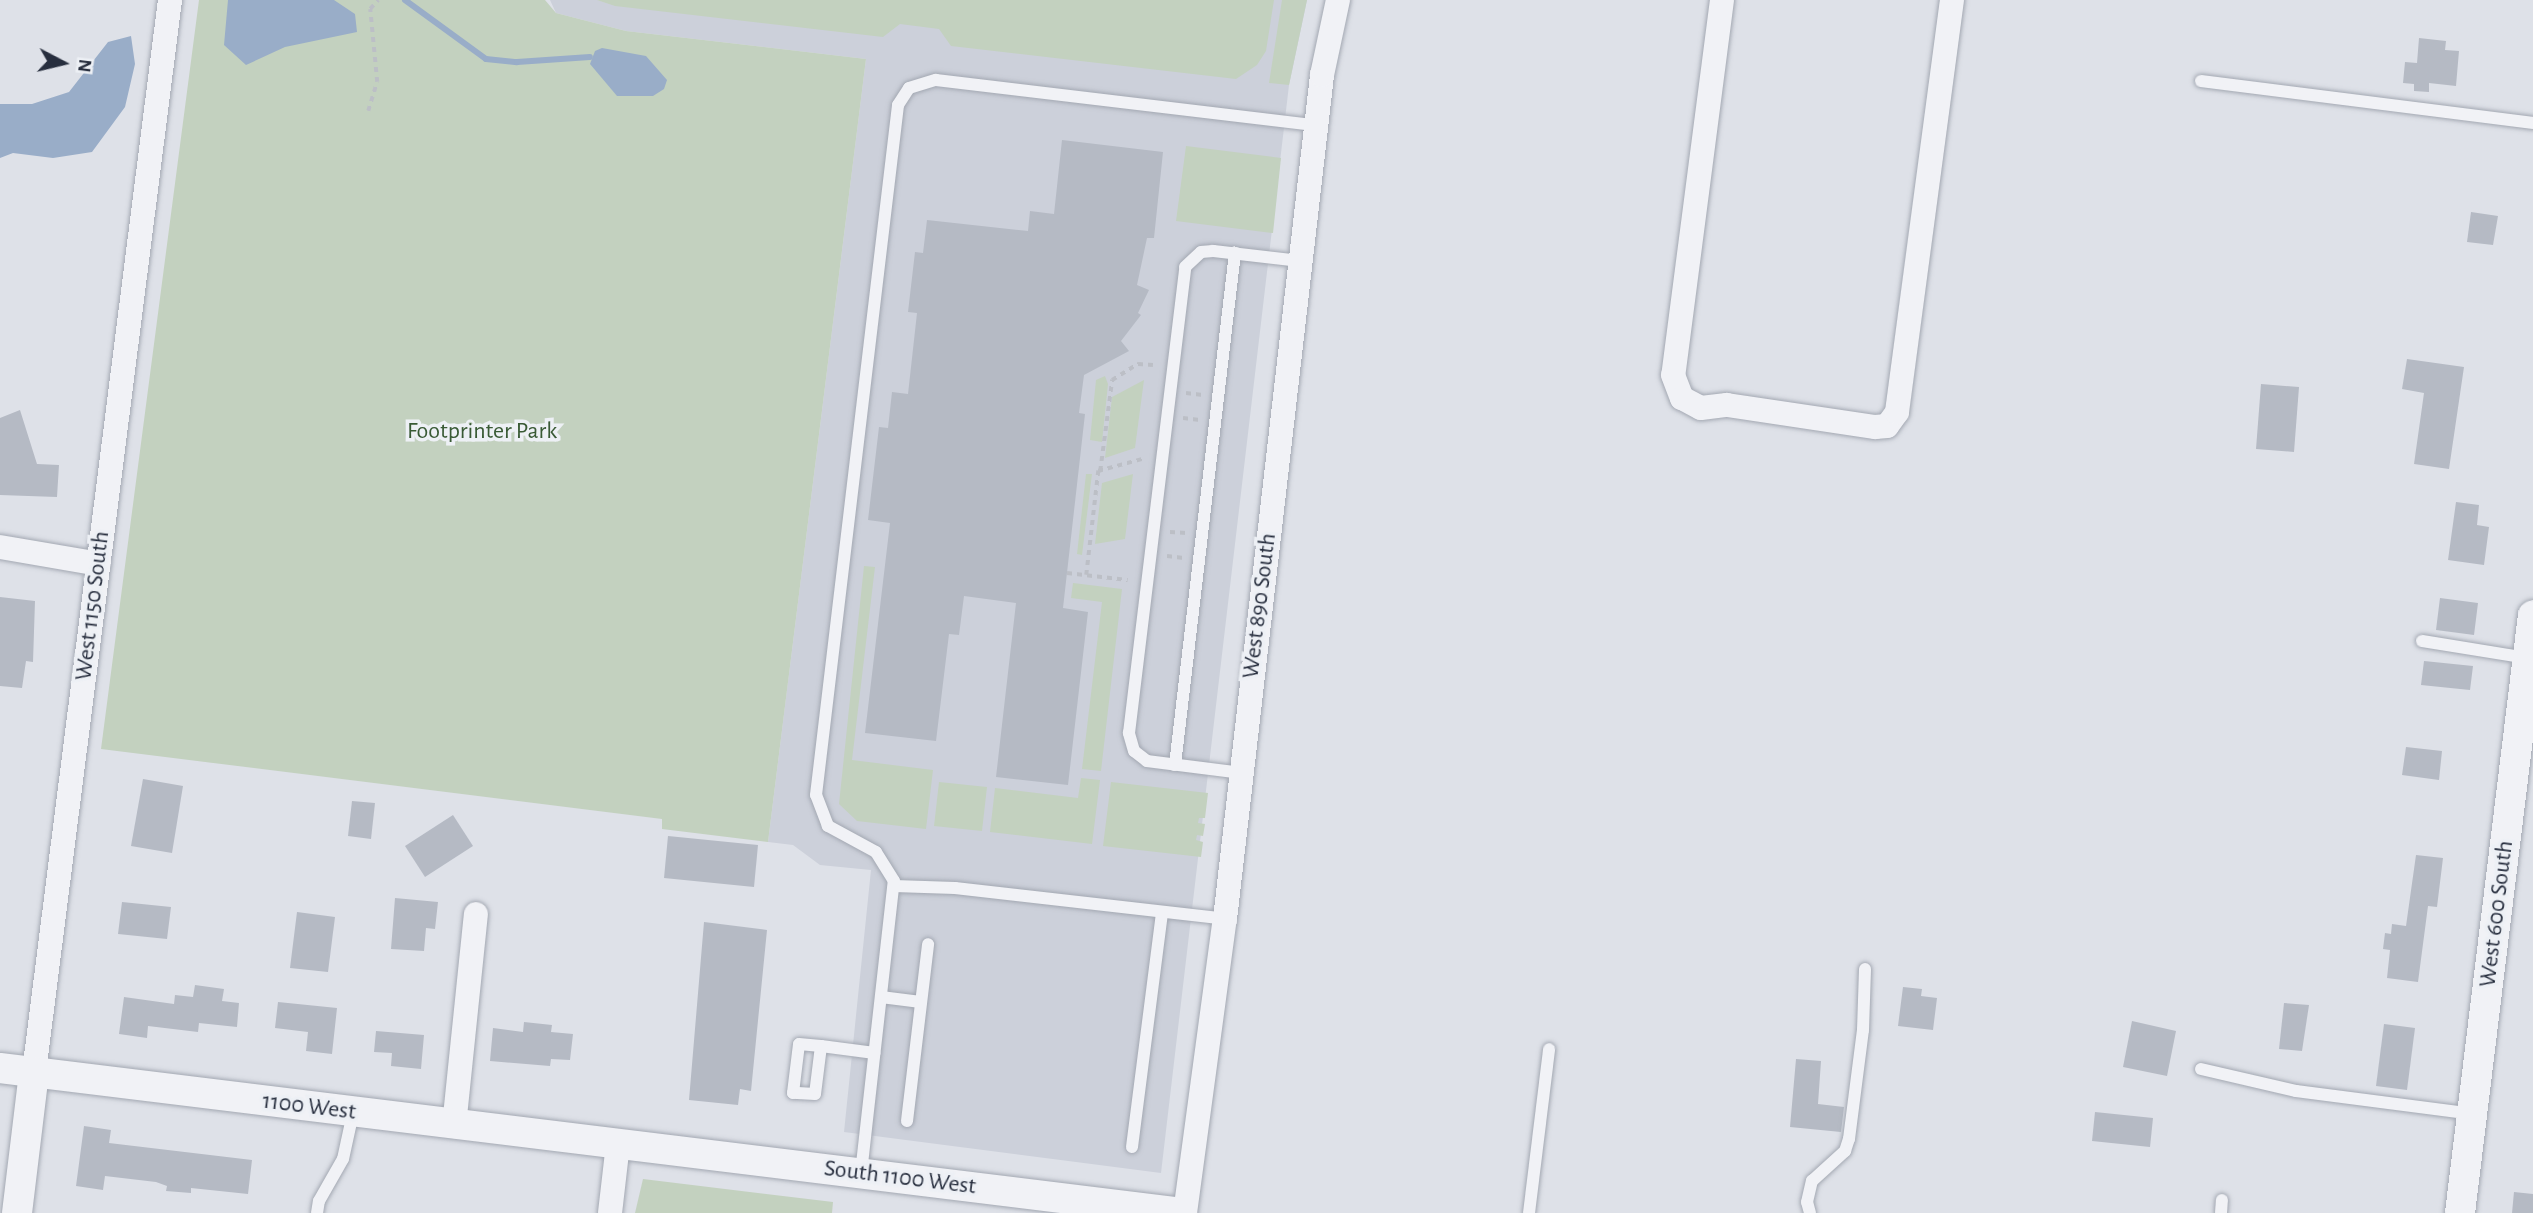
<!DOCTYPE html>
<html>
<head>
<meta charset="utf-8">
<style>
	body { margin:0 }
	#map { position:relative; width:2533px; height:1213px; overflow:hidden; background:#dee1e8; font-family:"Alegreya Sans",sans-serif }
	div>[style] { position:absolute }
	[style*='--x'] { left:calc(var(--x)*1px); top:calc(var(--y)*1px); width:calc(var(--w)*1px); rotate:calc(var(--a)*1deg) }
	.built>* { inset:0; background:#ccd0da }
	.green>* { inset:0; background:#c3d1bf }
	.water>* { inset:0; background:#99adc8 }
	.stream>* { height:6px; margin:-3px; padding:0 3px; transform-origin:3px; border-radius:3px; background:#99adc8 }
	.building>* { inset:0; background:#b5bac4 }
	.path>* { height:3.5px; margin-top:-1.75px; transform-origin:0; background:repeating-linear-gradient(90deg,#bcbfc6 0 5px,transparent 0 10px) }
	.roads { filter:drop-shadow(0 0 2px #a3a8b2) drop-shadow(0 0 2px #a3a8b2) }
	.service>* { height:12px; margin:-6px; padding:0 6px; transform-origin:6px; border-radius:6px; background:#f1f2f6 }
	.minor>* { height:24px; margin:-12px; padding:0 12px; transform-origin:12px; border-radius:12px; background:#f1f2f6 }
	.tertiary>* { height:30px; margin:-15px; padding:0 15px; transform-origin:15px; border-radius:15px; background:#f1f2f6 }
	span { translate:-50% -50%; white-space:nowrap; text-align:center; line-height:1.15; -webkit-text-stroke:7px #edf0f5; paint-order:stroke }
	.park-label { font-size:24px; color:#395a35 }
	.street-label { font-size:24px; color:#272e3e }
	.north { position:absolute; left:28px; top:28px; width:70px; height:70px; -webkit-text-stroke:5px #edf0f5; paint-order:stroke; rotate:97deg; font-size:19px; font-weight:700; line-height:28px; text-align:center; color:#272e3e }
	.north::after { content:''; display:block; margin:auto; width:24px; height:32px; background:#272e3e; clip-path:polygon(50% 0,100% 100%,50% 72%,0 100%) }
</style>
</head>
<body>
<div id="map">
	<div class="built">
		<div style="clip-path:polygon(550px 0,1307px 0,1289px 85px,1161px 1173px,844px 1132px,871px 870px,820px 865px,793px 845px,768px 842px,866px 59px,626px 31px,556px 13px)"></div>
	</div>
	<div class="green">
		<div style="clip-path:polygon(199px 0,545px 0,556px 13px,626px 31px,866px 59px,768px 842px,662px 829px,662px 819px,101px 749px)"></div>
		<div style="clip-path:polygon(597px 0,1274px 0,1266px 51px,1257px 65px,1236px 79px,951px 46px,939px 29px,900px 24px,883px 37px,615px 6px)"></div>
		<div style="clip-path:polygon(1282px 0,1307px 0,1289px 85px,1269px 83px)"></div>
		<div style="clip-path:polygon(1186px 146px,1281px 158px,1273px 233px,1176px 221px)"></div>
		<div style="clip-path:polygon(1105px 376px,1108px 384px,1102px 442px,1090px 440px,1096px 380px)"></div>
		<div style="clip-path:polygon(1144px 380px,1135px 448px,1105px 458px,1112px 397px)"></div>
		<div style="clip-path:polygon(1086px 474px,1092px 474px,1082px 555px,1077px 554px)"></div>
		<div style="clip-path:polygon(1133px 474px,1125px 539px,1095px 544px,1102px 483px)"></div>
		<div style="clip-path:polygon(864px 566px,875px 567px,852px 760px,933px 770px,926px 829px,857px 821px,839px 804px)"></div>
		<div style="clip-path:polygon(1073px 583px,1122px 589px,1101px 771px,1082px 769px,1102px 602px,1071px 598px)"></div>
		<div style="clip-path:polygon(1081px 778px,1100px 780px,1092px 844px,990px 832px,995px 788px,1078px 798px)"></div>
		<div style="clip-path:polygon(939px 782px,987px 787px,982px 831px,934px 826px)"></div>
		<div style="clip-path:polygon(1111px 782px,1208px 793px,1205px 818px,1199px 818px,1198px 823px,1205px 824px,1203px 836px,1197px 835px,1196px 840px,1203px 842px,1201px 857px,1103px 846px)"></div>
		<div style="clip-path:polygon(643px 1179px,833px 1202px,832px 1213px,635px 1213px)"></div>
	</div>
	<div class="water">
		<div style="clip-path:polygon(228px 0,334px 0,355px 14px,357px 32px,285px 47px,246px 65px,224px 45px)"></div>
		<div style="clip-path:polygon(131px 36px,135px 64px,125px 107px,92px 152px,53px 158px,13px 153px,0 158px,0 104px,32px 104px,69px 92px,108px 42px)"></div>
		<div style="clip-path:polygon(602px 48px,646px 56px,667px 80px,664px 89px,653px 96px,617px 96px,590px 64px,595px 51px)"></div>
	</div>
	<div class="stream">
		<div style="--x:405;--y:0;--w:100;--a:36.1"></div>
		<div style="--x:486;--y:59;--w:31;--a:6"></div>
		<div style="--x:517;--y:62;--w:73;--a:-3.9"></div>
	</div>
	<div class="building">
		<div style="clip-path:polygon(2419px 38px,2446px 41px,2445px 50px,2459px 51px,2456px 86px,2429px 83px,2429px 92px,2414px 91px,2414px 84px,2403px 83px,2405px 62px,2417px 63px)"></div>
		<div style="clip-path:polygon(1062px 140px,1163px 152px,1154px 238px,1147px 238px,1137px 285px,1149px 290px,1138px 313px,1141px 315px,1121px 341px,1129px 351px,1084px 375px,1079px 413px,1085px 414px,1063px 608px,1088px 612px,1068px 785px,996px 777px,1016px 603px,964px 596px,959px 635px,949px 634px,936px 741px,865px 733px,890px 523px,868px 520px,879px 427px,888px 428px,892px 392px,908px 394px,917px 313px,908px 312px,915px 252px,923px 253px,927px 220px,1028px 231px,1030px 211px,1054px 214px)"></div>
		<div style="clip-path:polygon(2471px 212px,2498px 216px,2493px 245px,2467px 242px)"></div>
		<div style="clip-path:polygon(2407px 359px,2464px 367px,2449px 469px,2414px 464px,2424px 393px,2402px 389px)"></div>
		<div style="clip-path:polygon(2261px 384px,2299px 387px,2294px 452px,2256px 449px)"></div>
		<div style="clip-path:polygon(20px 410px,37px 464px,59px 465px,57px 497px,0 495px,0 418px)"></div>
		<div style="clip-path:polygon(2456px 502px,2479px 505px,2477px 525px,2489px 527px,2484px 565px,2448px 560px)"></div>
		<div style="clip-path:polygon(0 597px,35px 601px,33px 662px,26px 661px,22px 688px,0 686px)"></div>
		<div style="clip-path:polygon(2440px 598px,2478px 603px,2474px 635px,2436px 630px)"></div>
		<div style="clip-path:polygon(2424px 661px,2473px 666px,2470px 690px,2421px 685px)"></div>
		<div style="clip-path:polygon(2406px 747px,2442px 751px,2439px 780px,2402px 775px)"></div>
		<div style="clip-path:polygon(143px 779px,183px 786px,172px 853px,131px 846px)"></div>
		<div style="clip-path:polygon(352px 801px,375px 803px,371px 839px,348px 836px)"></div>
		<div style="clip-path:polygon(453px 815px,473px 846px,425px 877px,405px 846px)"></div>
		<div style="clip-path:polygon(668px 836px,758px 845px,754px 887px,664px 878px)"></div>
		<div style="clip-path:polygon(2416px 855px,2443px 858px,2437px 907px,2428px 906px,2418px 982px,2387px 978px,2390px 950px,2383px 949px,2385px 933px,2391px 934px,2392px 924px,2406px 926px)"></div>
		<div style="clip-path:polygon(395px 898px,438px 902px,435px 929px,426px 928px,424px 951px,391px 949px)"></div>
		<div style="clip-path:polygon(122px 902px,171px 907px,167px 939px,118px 934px)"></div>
		<div style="clip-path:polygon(297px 912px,335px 917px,328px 972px,290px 968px)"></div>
		<div style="clip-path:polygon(704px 922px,767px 930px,751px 1091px,740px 1089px,738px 1105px,689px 1100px)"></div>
		<div style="clip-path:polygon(195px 985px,224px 989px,222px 1001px,239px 1003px,237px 1027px,199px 1023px,198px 1032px,148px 1026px,147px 1038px,119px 1034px,124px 997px,174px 1004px,175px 995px,193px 997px)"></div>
		<div style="clip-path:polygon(1903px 987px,1922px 989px,1921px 996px,1937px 998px,1933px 1030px,1898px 1026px)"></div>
		<div style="clip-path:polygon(278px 1002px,337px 1008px,332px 1054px,306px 1051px,308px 1032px,275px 1028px)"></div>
		<div style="clip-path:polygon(2284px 1003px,2309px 1005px,2302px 1051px,2279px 1049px)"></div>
		<div style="clip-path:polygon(2132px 1021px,2176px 1031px,2167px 1076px,2123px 1067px)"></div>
		<div style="clip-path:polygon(524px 1022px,552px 1025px,551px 1032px,573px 1034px,570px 1060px,551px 1059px,550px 1066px,490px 1061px,493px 1028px,523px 1032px)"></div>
		<div style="clip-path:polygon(2384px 1024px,2415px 1028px,2407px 1090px,2376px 1086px)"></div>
		<div style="clip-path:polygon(376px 1031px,424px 1035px,421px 1069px,391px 1066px,392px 1053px,374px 1052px)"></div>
		<div style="clip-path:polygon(1796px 1059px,1821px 1061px,1818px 1104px,1844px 1107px,1841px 1132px,1790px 1127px)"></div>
		<div style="clip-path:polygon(2095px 1112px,2153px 1118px,2150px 1147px,2092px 1141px)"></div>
		<div style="clip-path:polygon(84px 1126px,111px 1130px,109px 1143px,252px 1160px,248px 1194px,191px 1188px,191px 1193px,166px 1191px,167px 1186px,156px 1182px,105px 1176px,103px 1190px,76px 1186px)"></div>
		<div style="clip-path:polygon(2514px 1192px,2533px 1194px,2533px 1213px,2512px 1213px)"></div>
	</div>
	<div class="path">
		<div style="--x:368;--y:111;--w:30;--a:-73"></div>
		<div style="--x:377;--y:82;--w:73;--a:-95.5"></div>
		<div style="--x:370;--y:9;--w:12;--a:-48"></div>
		<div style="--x:1186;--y:393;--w:17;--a:7"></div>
		<div style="--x:1183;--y:418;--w:17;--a:7"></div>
		<div style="--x:1100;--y:471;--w:92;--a:-82.5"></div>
		<div style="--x:1112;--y:380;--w:31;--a:-32"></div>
		<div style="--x:1138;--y:364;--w:15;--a:4"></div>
		<div style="--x:1170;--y:532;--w:17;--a:3"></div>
		<div style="--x:1167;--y:556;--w:17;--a:7"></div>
		<div style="--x:1067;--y:573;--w:61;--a:6.5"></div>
		<div style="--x:1086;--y:575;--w:105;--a:-83.4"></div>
		<div style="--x:1098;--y:471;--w:46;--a:-15.3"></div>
	</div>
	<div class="roads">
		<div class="service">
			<div style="--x:2201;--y:81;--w:335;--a:7.2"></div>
			<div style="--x:2422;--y:641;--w:106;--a:9.2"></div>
			<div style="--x:1175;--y:765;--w:516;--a:-83.32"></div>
			<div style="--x:1242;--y:773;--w:96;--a:-172.8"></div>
			<div style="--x:1147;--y:761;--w:16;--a:-142"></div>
			<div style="--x:1134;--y:751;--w:19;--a:-106"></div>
			<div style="--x:1129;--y:733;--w:469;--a:-83.1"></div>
			<div style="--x:1185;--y:267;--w:22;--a:-43"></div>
			<div style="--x:1201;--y:252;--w:12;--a:-5"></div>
			<div style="--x:1213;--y:251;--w:88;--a:6.6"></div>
			<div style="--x:894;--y:886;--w:61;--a:1.9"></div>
			<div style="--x:955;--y:888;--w:272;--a:6.5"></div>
			<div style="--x:881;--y:997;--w:40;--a:7.1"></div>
			<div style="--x:821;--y:1046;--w:48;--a:97.1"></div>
			<div style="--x:815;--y:1094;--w:22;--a:-177"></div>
			<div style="--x:793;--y:1093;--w:49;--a:-83"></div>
			<div style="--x:799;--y:1044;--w:22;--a:5"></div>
			<div style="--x:821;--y:1046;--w:54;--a:7.4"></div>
			<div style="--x:2201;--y:1069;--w:98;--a:13"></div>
			<div style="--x:2296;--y:1091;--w:177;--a:7.4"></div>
			<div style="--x:907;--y:1121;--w:178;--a:-83.2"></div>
			<div style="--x:1132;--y:1147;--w:236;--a:-82.7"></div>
			<div style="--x:861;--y:1173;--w:294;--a:-83.6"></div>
			<div style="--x:894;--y:881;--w:34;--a:-122"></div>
			<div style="--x:876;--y:852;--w:55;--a:-151.6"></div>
			<div style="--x:828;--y:826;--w:33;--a:-111"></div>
			<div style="--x:816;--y:795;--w:695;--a:-83.22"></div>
			<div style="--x:898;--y:105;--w:20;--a:-57"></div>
			<div style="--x:909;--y:88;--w:28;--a:-17"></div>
			<div style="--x:936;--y:80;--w:383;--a:6.8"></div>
			<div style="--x:317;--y:1213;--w:12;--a:-81"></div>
			<div style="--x:319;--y:1201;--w:48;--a:-60.3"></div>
			<div style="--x:343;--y:1159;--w:47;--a:-77.7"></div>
			<div style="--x:1529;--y:1213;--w:165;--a:-83"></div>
			<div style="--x:1810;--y:1213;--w:11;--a:-105"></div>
			<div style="--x:1807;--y:1202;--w:22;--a:-77"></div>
			<div style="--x:1812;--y:1181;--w:45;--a:-42.3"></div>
			<div style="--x:1845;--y:1151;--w:13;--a:-72"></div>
			<div style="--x:1849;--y:1139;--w:110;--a:-82.7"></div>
			<div style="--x:1863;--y:1030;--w:61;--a:-88.1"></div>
			<div style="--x:2221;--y:1213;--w:13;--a:-86"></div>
		</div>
		<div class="minor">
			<div style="--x:1722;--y:0;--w:378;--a:97.4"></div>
			<div style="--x:1673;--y:375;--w:25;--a:69"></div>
			<div style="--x:1682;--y:398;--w:21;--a:28"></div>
			<div style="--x:1701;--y:408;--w:26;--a:-7"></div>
			<div style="--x:1727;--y:405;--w:150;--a:8.5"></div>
			<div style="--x:1875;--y:427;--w:12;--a:-5"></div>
			<div style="--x:1887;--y:426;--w:17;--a:-54"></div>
			<div style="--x:1897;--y:412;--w:416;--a:-82.4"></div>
			<div style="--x:0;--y:547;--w:100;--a:9.7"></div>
			<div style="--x:34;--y:1072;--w:1081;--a:-82.77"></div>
			<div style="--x:454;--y:1126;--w:213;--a:-84.1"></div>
			<div style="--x:610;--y:1213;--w:69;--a:-83.4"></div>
			<div style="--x:1185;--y:1213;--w:297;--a:-82.3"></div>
			<div style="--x:1225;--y:919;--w:850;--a:-83.44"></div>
			<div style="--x:1322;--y:75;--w:77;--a:-78"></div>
		</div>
		<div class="tertiary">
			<div style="--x:0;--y:1068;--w:1191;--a:6.99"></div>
			<div style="--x:17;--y:1213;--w:142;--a:-83.1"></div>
			<div style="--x:2460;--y:1213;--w:602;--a:-83.04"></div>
		</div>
	</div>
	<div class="park-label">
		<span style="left:482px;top:432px">Footprinter Park</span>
	</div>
	<div class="street-label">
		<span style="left:93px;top:606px;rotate:-83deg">West 1150 South</span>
		<span style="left:1260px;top:606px;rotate:-83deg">West 890 South</span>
		<span style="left:2497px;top:914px;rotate:-83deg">West 600 South</span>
		<span style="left:309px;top:1107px;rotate:7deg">1100 West</span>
		<span style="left:900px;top:1178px;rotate:7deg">South 1100 West</span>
	</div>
	<div class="north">N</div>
</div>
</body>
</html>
